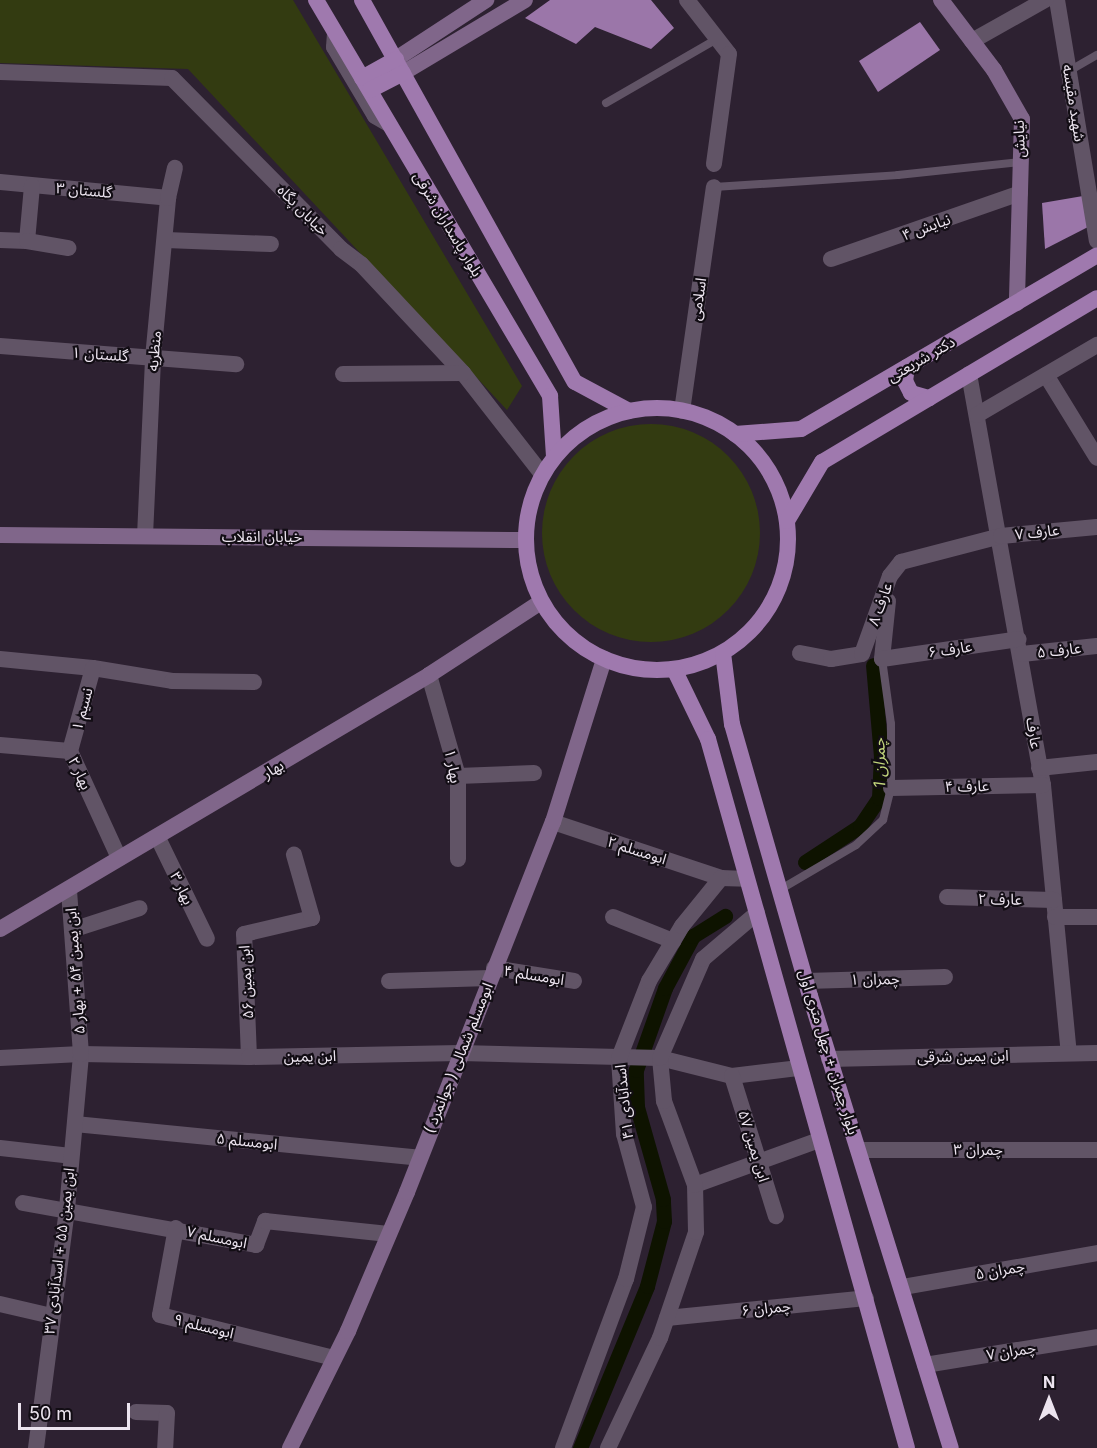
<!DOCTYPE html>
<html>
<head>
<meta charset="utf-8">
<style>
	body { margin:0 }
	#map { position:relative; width:1097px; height:1448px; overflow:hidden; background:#2d2131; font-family:Inter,"Noto Sans Arabic",sans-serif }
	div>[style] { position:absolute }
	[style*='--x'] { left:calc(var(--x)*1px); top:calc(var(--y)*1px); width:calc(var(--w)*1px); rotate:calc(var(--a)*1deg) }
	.green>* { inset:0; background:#333b11 }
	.round { border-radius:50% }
	.canal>* { height:15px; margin:-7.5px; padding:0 7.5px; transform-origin:7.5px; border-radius:7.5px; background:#0e1300 }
	.building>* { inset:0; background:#9b76a9 }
	.service>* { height:8px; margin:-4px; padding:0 4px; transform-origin:4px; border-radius:4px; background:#615466 }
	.minor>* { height:16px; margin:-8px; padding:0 8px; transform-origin:8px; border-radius:8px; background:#615466 }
	.secondary>* { height:16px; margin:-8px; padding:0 8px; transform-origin:8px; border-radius:8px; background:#80668a }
	.primary>* { height:16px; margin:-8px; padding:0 8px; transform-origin:8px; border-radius:8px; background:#9f79ae }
	.primary>.ring { margin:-8px; padding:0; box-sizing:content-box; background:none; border:16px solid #9f79ae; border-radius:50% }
	span { translate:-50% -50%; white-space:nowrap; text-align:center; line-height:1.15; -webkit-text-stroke:4.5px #120d14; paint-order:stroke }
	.street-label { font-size:15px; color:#ece4ef }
	.water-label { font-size:16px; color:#c3d77d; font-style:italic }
	.north { position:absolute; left:1019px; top:1370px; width:60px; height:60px; -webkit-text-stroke:4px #120d14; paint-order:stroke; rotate:0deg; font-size:16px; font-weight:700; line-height:24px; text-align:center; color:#ece4ef }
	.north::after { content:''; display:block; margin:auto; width:21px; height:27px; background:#ece4ef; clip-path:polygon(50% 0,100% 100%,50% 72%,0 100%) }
	.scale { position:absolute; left:18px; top:1403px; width:112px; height:27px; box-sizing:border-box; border:3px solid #ece4ef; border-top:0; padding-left:8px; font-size:18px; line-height:21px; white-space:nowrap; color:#ece4ef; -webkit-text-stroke:4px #120d14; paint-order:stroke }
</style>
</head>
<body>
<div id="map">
	<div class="green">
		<div style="clip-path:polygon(0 0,293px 0,522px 386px,507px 410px,188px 69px,0 63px)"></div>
		<div class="round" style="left:542px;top:424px;width:218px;height:218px"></div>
	</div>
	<div class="canal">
		<div style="--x:805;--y:862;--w:66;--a:-33.2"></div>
		<div style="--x:860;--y:826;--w:34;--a:-56"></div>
		<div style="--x:879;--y:798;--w:42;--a:-87.3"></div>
		<div style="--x:881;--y:756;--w:91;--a:-95"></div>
		<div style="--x:580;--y:1448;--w:175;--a:-67.5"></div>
		<div style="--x:647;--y:1286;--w:67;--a:-75.3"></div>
		<div style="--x:664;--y:1221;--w:22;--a:-93"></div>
		<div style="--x:663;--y:1199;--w:96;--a:-105.8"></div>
		<div style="--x:637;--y:1107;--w:37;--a:-92"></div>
		<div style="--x:636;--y:1070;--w:87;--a:-70.5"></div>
		<div style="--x:665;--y:988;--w:59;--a:-61.7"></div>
		<div style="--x:693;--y:936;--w:38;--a:-32"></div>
	</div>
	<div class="building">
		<div style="clip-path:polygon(550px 0,651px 0,674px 28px,651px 49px,595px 27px,576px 44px,525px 18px)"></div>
		<div style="clip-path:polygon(920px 22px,940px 50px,878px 92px,859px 61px)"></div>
		<div style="clip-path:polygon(1083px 196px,1088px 227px,1045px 249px,1042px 203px)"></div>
	</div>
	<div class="service">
		<div style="--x:1069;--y:71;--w:32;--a:-30"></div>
		<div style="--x:606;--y:103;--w:128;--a:-30"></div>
		<div style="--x:714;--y:187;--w:184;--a:-3.7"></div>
		<div style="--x:898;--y:175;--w:123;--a:-6.1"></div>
		<div style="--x:781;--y:889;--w:87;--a:-30.4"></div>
		<div style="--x:856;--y:845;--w:37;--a:-43"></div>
		<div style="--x:883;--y:820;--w:33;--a:-76"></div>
		<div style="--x:891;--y:788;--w:64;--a:-90"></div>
		<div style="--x:891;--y:724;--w:66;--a:-97.9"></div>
	</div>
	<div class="minor">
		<div style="--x:687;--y:0;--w:68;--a:52.1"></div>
		<div style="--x:729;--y:54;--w:111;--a:97.8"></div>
		<div style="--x:1057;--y:0;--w:244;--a:80.6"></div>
		<div style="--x:335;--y:33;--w:14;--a:94"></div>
		<div style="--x:334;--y:47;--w:80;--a:59.3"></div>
		<div style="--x:375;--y:116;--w:16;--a:30"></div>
		<div style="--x:972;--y:41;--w:84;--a:-29.3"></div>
		<div style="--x:0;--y:72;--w:172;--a:2"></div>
		<div style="--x:172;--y:78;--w:240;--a:45.3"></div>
		<div style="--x:341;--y:249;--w:25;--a:37"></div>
		<div style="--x:361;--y:264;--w:149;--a:46.9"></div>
		<div style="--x:463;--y:373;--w:128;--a:52"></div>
		<div style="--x:0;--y:182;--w:169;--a:5.4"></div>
		<div style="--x:0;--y:240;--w:27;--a:2"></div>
		<div style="--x:27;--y:241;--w:55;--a:-84.8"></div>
		<div style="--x:166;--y:240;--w:105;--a:2.2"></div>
		<div style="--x:27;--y:241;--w:42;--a:9.7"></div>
		<div style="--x:831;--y:259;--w:200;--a:-19.2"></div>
		<div style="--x:0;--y:346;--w:237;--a:4.4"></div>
		<div style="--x:343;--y:374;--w:120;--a:-0.5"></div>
		<div style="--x:969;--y:374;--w:418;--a:79.8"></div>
		<div style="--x:1043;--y:785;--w:269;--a:84.5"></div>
		<div style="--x:1046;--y:375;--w:97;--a:58.4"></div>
		<div style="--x:682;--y:411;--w:226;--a:-81.9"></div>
		<div style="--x:977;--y:415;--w:139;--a:-30.3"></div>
		<div style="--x:145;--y:536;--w:178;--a:-87.4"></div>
		<div style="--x:153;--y:358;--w:161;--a:-84.6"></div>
		<div style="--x:168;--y:198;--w:31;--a:-77"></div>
		<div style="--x:888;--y:601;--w:58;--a:95.9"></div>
		<div style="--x:882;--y:659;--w:138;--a:-8.3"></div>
		<div style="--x:800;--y:653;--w:32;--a:11"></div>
		<div style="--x:831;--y:659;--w:31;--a:-9"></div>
		<div style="--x:862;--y:654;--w:83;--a:-70.3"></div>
		<div style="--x:890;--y:576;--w:18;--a:-52"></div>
		<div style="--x:901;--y:562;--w:103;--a:-14.6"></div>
		<div style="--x:1001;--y:536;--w:96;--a:-5.4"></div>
		<div style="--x:1022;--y:654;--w:75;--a:-6.1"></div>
		<div style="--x:0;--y:659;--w:93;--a:5.5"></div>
		<div style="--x:93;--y:668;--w:80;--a:9.3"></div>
		<div style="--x:172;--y:681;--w:82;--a:0.7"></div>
		<div style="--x:429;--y:675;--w:105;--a:74"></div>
		<div style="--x:458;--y:776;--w:83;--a:90"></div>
		<div style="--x:0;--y:745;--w:70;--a:4.9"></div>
		<div style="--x:70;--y:751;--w:118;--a:65.4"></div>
		<div style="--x:70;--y:751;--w:86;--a:-74.5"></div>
		<div style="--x:1039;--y:768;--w:58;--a:-5.9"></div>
		<div style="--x:458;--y:776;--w:76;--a:-2.3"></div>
		<div style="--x:891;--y:788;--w:152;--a:-1.1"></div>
		<div style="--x:553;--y:822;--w:177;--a:18.4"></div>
		<div style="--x:721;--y:878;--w:25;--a:2"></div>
		<div style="--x:158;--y:838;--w:112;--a:64.1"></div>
		<div style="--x:947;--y:897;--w:107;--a:1.6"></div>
		<div style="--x:613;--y:917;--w:65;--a:21.8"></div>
		<div style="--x:1055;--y:917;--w:42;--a:0"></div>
		<div style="--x:72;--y:930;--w:71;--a:-17.9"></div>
		<div style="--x:494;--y:968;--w:81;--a:9.2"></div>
		<div style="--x:389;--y:981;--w:101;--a:-1.7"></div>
		<div style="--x:806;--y:981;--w:139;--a:-1.6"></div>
		<div style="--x:249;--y:1057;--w:123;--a:-92.3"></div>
		<div style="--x:244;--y:934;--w:70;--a:-13.2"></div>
		<div style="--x:312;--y:918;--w:66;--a:-105.9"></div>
		<div style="--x:0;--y:1058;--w:81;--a:-2.8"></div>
		<div style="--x:81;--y:1054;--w:168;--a:1"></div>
		<div style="--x:249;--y:1057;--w:211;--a:-1.1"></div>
		<div style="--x:460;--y:1053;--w:200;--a:1.4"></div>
		<div style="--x:660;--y:1058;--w:74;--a:14"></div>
		<div style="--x:732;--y:1076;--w:66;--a:-6.9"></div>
		<div style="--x:829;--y:1059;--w:268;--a:-1.3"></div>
		<div style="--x:732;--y:1076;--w:147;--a:72.6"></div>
		<div style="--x:75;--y:1124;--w:346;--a:5.6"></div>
		<div style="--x:0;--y:1148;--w:71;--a:6.4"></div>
		<div style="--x:859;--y:1150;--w:238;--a:0"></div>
		<div style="--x:695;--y:1185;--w:132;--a:-19.9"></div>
		<div style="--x:23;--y:1203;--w:237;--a:10.2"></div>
		<div style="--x:256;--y:1245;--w:26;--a:-69"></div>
		<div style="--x:265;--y:1221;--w:124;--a:6"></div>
		<div style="--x:176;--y:1228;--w:88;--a:100.4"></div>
		<div style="--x:160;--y:1315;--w:179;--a:13.9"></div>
		<div style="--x:903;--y:1287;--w:197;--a:-9.9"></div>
		<div style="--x:0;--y:1304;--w:53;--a:13"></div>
		<div style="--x:667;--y:1318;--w:200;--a:-5.7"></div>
		<div style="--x:925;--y:1365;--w:174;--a:-9.2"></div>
		<div style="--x:136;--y:1412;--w:31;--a:2"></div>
		<div style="--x:167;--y:1413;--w:35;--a:93"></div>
		<div style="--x:36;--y:1448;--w:241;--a:-82.6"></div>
		<div style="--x:67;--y:1209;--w:156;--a:-84.8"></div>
		<div style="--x:81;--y:1054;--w:165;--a:-94.2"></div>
		<div style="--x:563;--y:1448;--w:180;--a:-69.6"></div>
		<div style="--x:626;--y:1279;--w:74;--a:-76"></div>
		<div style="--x:644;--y:1207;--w:76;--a:-105.3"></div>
		<div style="--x:624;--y:1134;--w:76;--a:-93.8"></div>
		<div style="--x:619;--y:1058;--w:83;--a:-68.7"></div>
		<div style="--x:649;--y:981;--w:64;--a:-59"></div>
		<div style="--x:682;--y:926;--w:62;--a:-50.9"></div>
		<div style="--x:608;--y:1448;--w:122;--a:-64.7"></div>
		<div style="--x:660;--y:1338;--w:112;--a:-71.2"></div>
		<div style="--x:696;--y:1232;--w:47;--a:-91.2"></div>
		<div style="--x:695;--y:1185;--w:90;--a:-110.3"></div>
		<div style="--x:664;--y:1101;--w:43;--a:-95.3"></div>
		<div style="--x:660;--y:1058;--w:108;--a:-66.5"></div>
		<div style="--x:703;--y:959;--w:71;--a:-40.4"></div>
	</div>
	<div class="secondary">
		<div style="--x:941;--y:0;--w:88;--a:52.9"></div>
		<div style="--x:994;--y:70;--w:56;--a:60.3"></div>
		<div style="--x:1022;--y:119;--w:184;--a:91.6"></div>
		<div style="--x:396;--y:59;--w:108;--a:-33.2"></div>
		<div style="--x:403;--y:73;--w:142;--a:-30.9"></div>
		<div style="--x:0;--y:535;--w:525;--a:0.55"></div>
		<div style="--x:0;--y:929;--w:499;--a:-30.6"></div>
		<div style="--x:429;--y:675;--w:134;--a:-33.1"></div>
		<div style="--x:290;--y:1448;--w:131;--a:-63.6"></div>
		<div style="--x:348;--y:1331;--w:151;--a:-67"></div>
		<div style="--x:407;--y:1192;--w:398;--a:-68.5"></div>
		<div style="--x:553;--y:822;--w:171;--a:-72.6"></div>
	</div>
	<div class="primary">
		<div style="--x:316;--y:0;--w:460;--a:59.4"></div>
		<div style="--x:550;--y:396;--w:60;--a:86.2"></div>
		<div style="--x:362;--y:0;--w:437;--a:60.9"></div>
		<div style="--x:575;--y:382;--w:61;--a:28.2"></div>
		<div style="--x:362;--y:78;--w:39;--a:-29"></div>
		<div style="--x:370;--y:90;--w:37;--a:-27"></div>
		<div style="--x:907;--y:367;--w:14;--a:98"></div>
		<div style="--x:905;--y:381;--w:13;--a:63"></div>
		<div style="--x:911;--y:393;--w:19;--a:16"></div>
		<div class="ring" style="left:526px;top:408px;width:246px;height:246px"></div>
		<div style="--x:735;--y:434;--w:66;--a:-4.3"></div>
		<div style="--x:801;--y:429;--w:343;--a:-30.4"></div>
		<div style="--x:787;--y:521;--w:69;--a:-59.3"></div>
		<div style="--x:822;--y:462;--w:320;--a:-30.8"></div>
		<div style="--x:723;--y:653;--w:72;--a:82.8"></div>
		<div style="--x:732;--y:724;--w:283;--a:74"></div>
		<div style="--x:810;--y:996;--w:473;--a:72.7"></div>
		<div style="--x:674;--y:669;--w:78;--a:64.1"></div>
		<div style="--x:708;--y:739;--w:736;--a:74.32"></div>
	</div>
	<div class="street-label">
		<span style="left:1074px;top:103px;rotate:81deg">شهید مقیسه</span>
		<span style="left:1019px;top:139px;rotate:-92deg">نیایش</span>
		<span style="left:84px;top:190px;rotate:5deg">گلستان ۳</span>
		<span style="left:303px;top:210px;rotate:45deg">خیابان پگاه</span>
		<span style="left:448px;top:224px;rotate:59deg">بلوار پاسداران شرقی</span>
		<span style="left:926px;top:227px;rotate:-20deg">نیایش ۴</span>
		<span style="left:698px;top:299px;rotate:-82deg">اسلامی</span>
		<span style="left:154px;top:351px;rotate:-85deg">منظریه</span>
		<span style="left:100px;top:354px;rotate:4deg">گلستان ۱</span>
		<span style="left:921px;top:359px;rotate:-30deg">دکتر شریعتی</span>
		<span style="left:1037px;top:532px;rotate:-6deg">عارف ۷</span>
		<span style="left:262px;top:537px">خیابان انقلاب</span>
		<span style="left:880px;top:604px;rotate:-70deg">عارف ۸</span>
		<span style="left:950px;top:649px;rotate:-8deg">عارف ۶</span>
		<span style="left:1059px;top:650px;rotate:-6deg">عارف ۵</span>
		<span style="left:82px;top:709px;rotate:-75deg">نسیم ۱</span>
		<span style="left:1034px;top:733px;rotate:81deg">عارف</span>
		<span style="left:453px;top:766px;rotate:79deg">بهار ۱</span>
		<span style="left:273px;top:769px;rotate:-31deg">بهار</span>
		<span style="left:80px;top:773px;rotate:65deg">بهار ۲</span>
		<span style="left:967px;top:786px;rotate:-1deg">عارف ۴</span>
		<span style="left:637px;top:850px;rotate:18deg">ابومسلم ۲</span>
		<span style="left:182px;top:888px;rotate:64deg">بهار ۳</span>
		<span style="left:1000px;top:899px;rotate:1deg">عارف ۲</span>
		<span style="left:75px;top:971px;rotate:-94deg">ابن یمین ۵۴ + بهار ۵</span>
		<span style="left:534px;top:975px;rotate:9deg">ابومسلم ۴</span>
		<span style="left:875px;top:979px;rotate:-1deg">چمران ۱</span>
		<span style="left:246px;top:982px;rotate:-93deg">ابن یمین ۵۶</span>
		<span style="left:829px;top:1052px;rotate:73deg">بلوار چمران + چهل متری اول</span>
		<span style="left:310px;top:1056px;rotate:-1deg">ابن یمین</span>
		<span style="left:963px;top:1056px;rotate:-1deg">ابن یمین شرقی</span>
		<span style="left:458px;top:1058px;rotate:-68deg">ابومسلم شمالی ( جوانمرد )</span>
		<span style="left:624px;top:1102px;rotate:-96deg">اسدآبادی ۴۱</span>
		<span style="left:247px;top:1141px;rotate:6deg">ابومسلم ۵</span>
		<span style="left:754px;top:1146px;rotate:73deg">ابن یمین ۵۷</span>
		<span style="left:978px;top:1150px">چمران ۳</span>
		<span style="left:217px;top:1237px;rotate:12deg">ابومسلم ۷</span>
		<span style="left:59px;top:1251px;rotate:-83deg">ابن یمین ۵۵ + اسدآبادی ۳۷</span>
		<span style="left:1000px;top:1270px;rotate:-10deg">چمران ۵</span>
		<span style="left:766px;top:1308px;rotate:-6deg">چمران ۶</span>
		<span style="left:204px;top:1326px;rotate:14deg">ابومسلم ۹</span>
		<span style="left:1011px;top:1351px;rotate:-9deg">چمران ۷</span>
	</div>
	<div class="water-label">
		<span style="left:879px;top:763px;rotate:-91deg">چمران 1</span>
	</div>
	<div class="north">N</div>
	<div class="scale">50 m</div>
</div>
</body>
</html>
